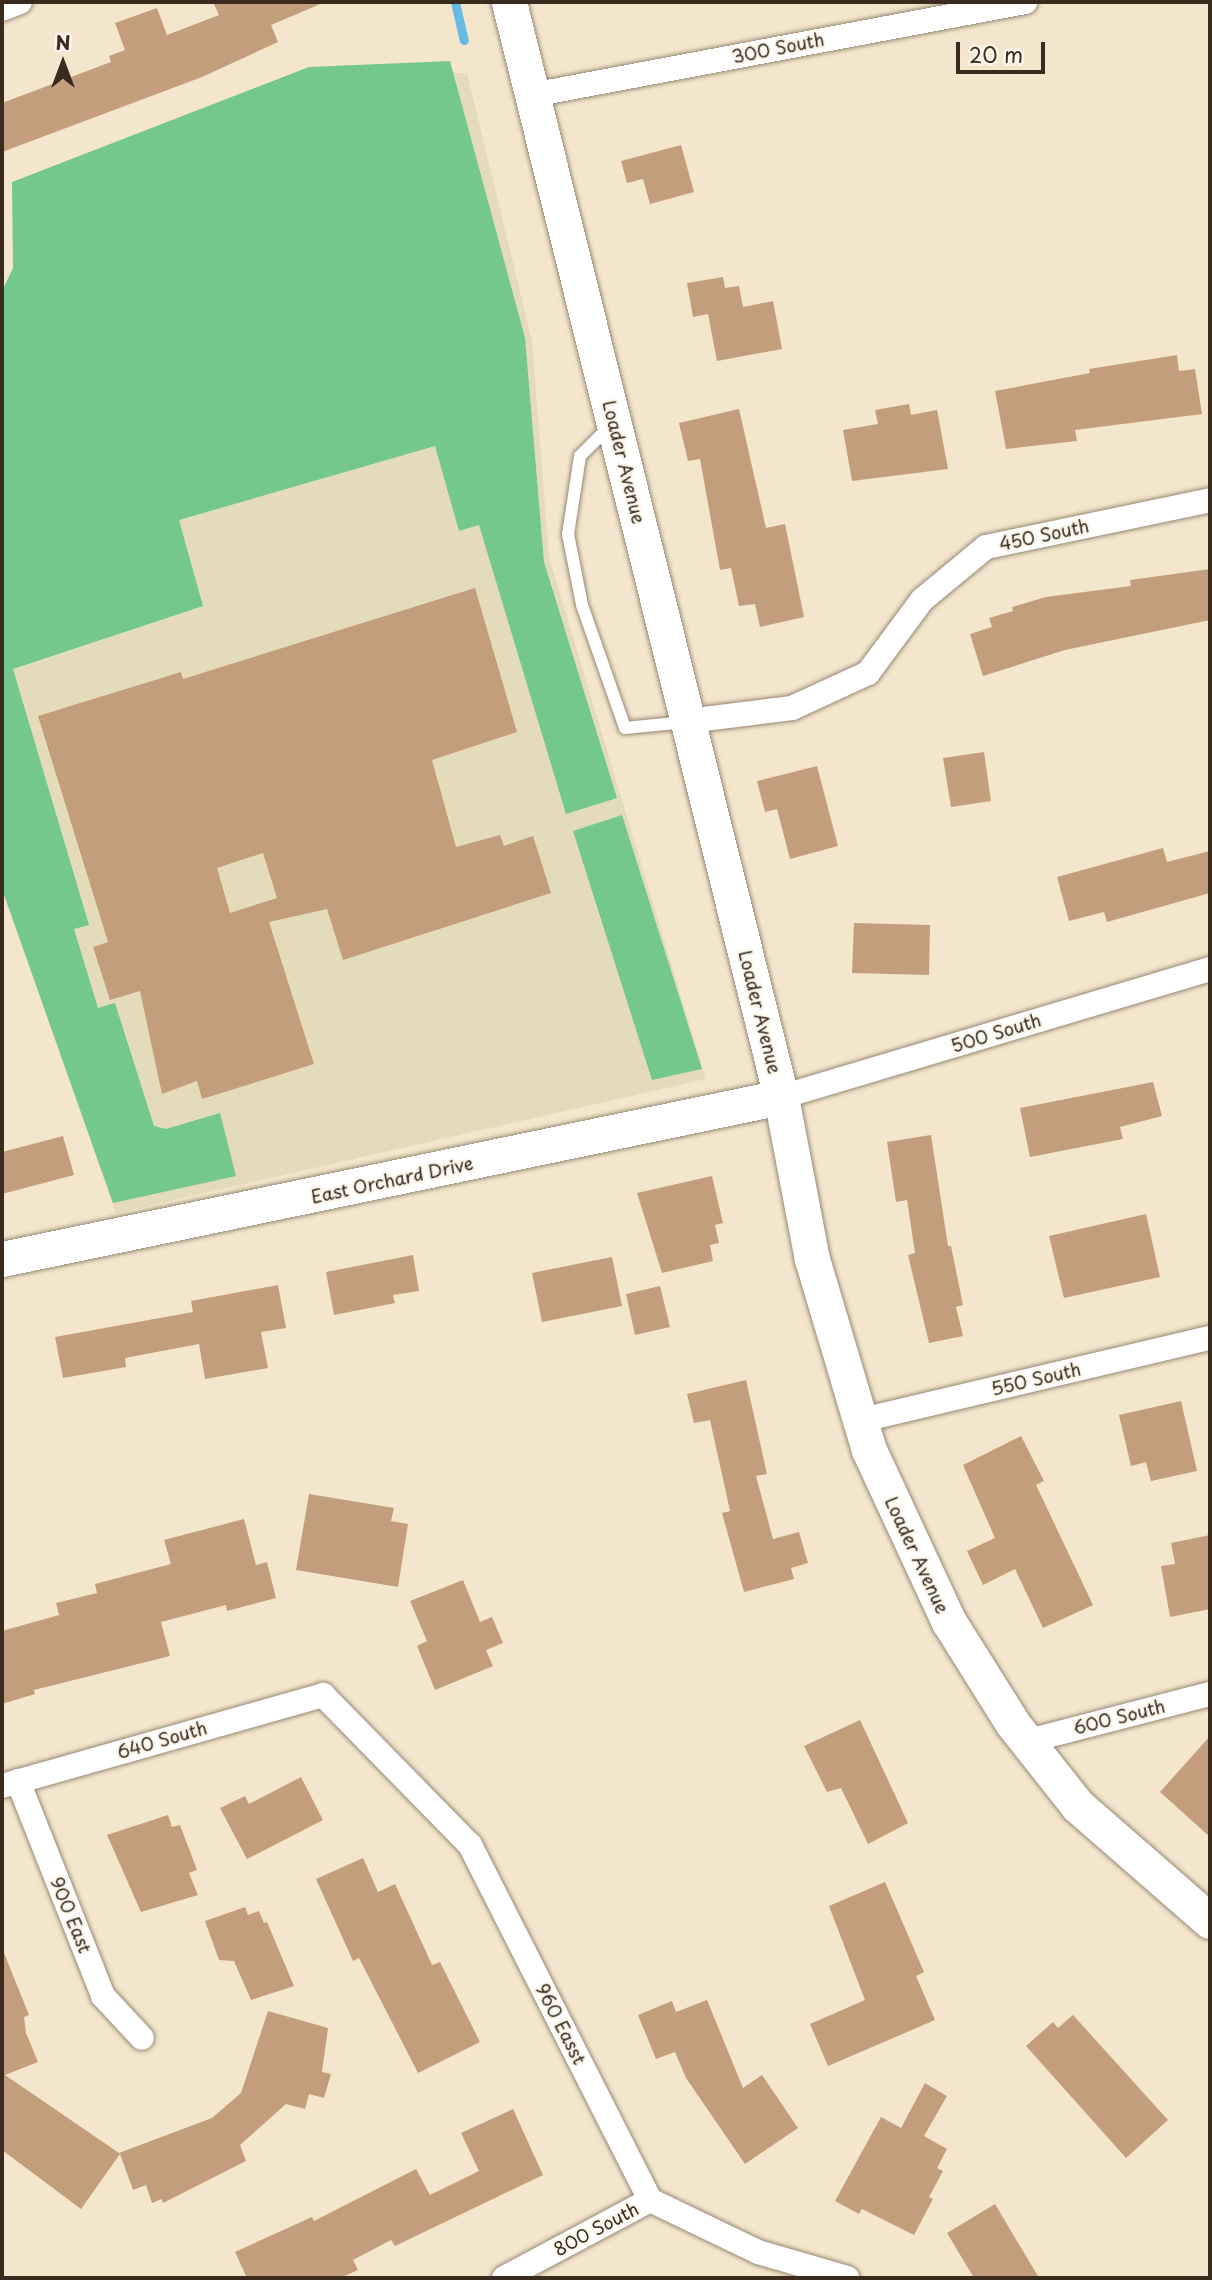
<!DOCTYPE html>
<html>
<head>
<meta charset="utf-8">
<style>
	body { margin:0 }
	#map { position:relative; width:1212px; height:2280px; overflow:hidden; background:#f4e6cc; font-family:"Playpen Sans",sans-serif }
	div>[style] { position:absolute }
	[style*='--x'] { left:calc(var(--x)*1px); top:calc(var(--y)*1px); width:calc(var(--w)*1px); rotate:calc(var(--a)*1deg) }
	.built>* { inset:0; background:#e3dbba }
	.green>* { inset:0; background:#74c88c }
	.stream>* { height:9px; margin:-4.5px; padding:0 4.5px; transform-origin:4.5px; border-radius:4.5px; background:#67bbe3 }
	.building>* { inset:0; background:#c39e7d }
	.roads { filter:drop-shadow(0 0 2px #988875) drop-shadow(0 0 2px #988875) }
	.lane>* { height:12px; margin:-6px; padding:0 6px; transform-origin:6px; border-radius:6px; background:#fff }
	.street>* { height:24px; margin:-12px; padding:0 12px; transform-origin:12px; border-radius:12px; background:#fff }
	.secondary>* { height:35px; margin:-17.5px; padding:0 17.5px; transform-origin:17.5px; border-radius:17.5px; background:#fff }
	span { translate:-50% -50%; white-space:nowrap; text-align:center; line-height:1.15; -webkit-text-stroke:5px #fbf7ec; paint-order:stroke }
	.street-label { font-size:18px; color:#3b2a1e }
	.frame { position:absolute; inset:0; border:4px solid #3b2a1e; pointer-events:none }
	.north { position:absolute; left:28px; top:28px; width:70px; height:70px; -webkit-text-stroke:5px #fbf7ec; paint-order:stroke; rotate:0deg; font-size:19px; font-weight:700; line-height:28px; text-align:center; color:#3b2a1e }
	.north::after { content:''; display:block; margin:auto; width:24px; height:32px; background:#3b2a1e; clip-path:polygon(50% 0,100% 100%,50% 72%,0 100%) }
	.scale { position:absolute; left:956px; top:42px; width:89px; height:32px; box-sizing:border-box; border:4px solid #3b2a1e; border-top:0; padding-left:9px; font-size:21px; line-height:24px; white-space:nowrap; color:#3b2a1e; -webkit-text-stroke:5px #fbf7ec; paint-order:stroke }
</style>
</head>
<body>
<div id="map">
	<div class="built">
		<div style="clip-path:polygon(336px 70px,467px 73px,532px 341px,549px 557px,706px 1079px,116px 1213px,2px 889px,2px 302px)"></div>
	</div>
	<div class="green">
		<div style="clip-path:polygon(450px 61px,525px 338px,544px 562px,617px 798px,566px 814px,479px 525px,459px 531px,435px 446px,179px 520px,203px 606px,13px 669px,89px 925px,74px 929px,98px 1008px,115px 1003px,154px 1126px,166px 1129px,220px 1113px,236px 1176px,113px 1203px,2px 889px,2px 291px,13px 268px,12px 182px,309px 67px)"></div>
		<div style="clip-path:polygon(622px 815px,702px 1069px,652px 1080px,573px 831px)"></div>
	</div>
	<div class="stream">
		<div style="--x:455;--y:2;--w:39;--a:77"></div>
	</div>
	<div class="building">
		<div style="clip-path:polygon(213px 2px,325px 2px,271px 25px,278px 42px,202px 77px,2px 152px,2px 103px,111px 62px,109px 56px,125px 50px,115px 23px,157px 8px,167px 35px,219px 15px)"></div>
		<div style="clip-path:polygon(681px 145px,694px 192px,650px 204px,643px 179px,627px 183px,621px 161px)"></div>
		<div style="clip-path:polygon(723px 277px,725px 288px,739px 286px,743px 307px,773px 301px,782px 349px,717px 361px,708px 314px,693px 317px,687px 283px)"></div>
		<div style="clip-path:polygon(1177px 355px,1179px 371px,1195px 369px,1202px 414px,1075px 430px,1077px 441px,1006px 449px,995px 391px,1090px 373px,1089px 369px)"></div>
		<div style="clip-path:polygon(909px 404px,911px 415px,937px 410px,948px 469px,852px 481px,843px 430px,878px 424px,875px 410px)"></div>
		<div style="clip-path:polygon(739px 409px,766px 528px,785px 524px,804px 617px,760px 627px,755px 604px,739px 606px,731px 568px,720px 570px,700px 459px,688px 461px,679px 423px)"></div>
		<div style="clip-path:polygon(1210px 569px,1210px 620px,1065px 650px,983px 676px,970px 634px,992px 627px,989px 618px,1013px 611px,1012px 607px,1046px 597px,1131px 586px,1130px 580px)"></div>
		<div style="clip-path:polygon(evenodd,475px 588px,517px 732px,432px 760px,456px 847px,500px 835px,504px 846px,533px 836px,551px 893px,343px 960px,327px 909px,269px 922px,314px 1064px,202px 1099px,197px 1081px,162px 1094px,140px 991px,110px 1000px,93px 947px,108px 942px,38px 716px,181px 672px,183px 679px,475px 588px,263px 853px,277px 898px,230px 913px,217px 868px,263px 853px)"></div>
		<div style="clip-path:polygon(984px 752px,991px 801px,951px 807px,943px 758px)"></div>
		<div style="clip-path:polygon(817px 766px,838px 846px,790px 859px,777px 809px,765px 812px,757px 781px)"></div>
		<div style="clip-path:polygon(1163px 848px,1167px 862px,1210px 851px,1210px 893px,1107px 922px,1104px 912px,1069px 921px,1057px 877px)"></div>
		<div style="clip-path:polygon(854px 923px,930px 925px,929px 975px,852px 973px)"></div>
		<div style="clip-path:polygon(1153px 1082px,1162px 1116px,1120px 1127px,1123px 1139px,1030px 1157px,1020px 1108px)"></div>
		<div style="clip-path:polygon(931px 1135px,948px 1246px,951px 1246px,963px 1305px,956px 1307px,963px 1336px,929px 1343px,908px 1255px,915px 1253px,907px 1200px,896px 1202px,887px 1142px)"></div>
		<div style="clip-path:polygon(63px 1136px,74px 1175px,2px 1194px,2px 1152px)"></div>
		<div style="clip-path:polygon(712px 1176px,723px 1223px,715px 1225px,719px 1243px,710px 1245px,713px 1261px,662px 1273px,637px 1193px)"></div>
		<div style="clip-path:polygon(1146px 1214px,1160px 1277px,1064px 1298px,1049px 1236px)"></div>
		<div style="clip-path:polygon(413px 1255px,419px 1291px,393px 1295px,395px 1303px,334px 1315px,326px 1272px)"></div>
		<div style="clip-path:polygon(612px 1257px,622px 1306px,542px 1322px,532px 1273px)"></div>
		<div style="clip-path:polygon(278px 1285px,286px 1328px,261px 1332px,268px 1368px,205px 1379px,199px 1344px,125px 1358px,126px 1367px,63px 1378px,55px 1337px,193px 1312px,191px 1301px)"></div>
		<div style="clip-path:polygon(660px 1286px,670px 1327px,635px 1335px,626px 1294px)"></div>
		<div style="clip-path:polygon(746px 1380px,767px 1474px,756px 1476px,773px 1539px,799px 1532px,808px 1563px,791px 1568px,794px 1579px,744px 1592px,722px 1513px,730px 1511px,710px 1420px,694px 1423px,687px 1394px)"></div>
		<div style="clip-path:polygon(1181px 1401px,1197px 1471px,1151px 1481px,1146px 1462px,1131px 1466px,1119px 1415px)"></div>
		<div style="clip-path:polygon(1021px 1436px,1044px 1481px,1036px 1485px,1093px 1605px,1043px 1628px,1015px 1569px,983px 1585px,967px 1551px,995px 1538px,963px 1465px)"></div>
		<div style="clip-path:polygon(309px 1494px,394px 1508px,391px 1521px,408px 1524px,398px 1587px,296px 1570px)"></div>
		<div style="clip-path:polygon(244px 1519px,256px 1565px,267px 1562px,276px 1598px,227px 1611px,226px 1605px,161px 1622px,170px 1656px,34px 1690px,35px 1694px,2px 1704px,2px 1631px,59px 1615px,56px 1603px,97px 1593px,95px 1584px,171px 1564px,164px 1540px)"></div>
		<div style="clip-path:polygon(1210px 1535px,1210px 1609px,1170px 1617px,1161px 1566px,1175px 1564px,1171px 1543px)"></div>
		<div style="clip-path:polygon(463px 1580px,480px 1622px,492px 1617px,503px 1643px,486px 1650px,493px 1666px,435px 1690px,417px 1646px,427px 1641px,410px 1601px)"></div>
		<div style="clip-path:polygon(860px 1720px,908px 1823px,868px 1844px,841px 1788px,827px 1792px,804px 1746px)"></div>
		<div style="clip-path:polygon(1210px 1736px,1210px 1837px,1160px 1792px)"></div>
		<div style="clip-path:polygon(301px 1777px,323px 1820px,247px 1859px,220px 1808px,245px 1796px,249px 1804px)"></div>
		<div style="clip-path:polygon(168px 1815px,172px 1827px,180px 1825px,197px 1870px,189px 1873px,198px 1895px,141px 1912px,107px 1835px)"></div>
		<div style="clip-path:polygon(363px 1858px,378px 1892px,395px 1884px,432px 1965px,440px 1962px,480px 2042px,418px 2073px,359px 1958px,353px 1961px,316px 1879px)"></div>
		<div style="clip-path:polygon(885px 1882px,924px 1972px,916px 1976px,935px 2020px,828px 2066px,810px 2024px,865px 2000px,829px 1906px)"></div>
		<div style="clip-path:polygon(245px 1907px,248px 1915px,259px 1911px,264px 1923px,267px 1922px,294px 1986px,251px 2000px,234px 1961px,219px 1960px,205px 1921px)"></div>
		<div style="clip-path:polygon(2px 1948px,29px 2015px,24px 2017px,26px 2033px,38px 2062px,5px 2075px,119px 2153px,212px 2118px,241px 2093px,268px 2011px,328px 2028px,322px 2072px,331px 2074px,324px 2098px,309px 2094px,305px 2109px,286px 2104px,240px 2145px,246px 2161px,163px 2203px,162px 2199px,152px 2203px,146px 2185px,133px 2190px,120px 2154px,81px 2209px,2px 2150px)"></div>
		<div style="clip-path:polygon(707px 2000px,743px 2088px,762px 2075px,798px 2128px,745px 2164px,686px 2078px,675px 2052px,656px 2059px,638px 2015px,672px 2001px,676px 2012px)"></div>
		<div style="clip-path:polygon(1073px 2015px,1168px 2120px,1126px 2158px,1026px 2046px,1053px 2022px,1058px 2028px)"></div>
		<div style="clip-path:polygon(925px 2083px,947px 2096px,924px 2136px,947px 2149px,937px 2168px,943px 2171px,929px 2197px,933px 2199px,914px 2235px,862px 2209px,859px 2214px,835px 2201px,881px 2117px,901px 2128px)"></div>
		<div style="clip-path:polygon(513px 2109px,543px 2175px,395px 2246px,391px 2240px,353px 2260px,358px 2270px,340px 2278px,247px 2278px,235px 2252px,312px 2217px,314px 2221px,416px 2169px,430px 2195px,479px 2171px,461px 2133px)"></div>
		<div style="clip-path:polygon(995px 2204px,1039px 2278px,974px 2278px,947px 2233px)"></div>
	</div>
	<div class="roads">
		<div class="lane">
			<div style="--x:609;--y:427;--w:41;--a:135"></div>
			<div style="--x:580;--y:456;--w:79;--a:98.7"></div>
			<div style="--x:568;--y:534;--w:72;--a:78.8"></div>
			<div style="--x:582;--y:605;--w:130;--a:70.7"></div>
			<div style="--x:625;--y:728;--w:61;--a:-5.6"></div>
		</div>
		<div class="street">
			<div style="--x:2;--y:9;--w:19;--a:-21"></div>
			<div style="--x:532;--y:95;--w:502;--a:-10.68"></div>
			<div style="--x:688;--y:721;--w:105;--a:-7.1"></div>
			<div style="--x:792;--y:708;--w:84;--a:-24.7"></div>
			<div style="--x:868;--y:673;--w:91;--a:-53.5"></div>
			<div style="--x:922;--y:600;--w:83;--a:-39.6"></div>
			<div style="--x:986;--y:547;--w:229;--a:-11.8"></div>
			<div style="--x:781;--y:1097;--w:448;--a:-16.6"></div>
			<div style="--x:862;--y:1420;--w:358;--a:-13.3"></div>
			<div style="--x:1028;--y:1741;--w:188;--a:-14.5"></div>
			<div style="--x:18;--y:1781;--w:231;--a:68.4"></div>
			<div style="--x:103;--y:1996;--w:57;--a:47.1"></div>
			<div style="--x:2;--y:1786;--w:334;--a:-15.8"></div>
			<div style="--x:323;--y:1695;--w:210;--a:45.6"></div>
			<div style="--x:470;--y:1845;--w:398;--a:63.1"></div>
			<div style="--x:650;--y:2200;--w:120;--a:25.7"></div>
			<div style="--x:758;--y:2252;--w:93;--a:16.3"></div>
			<div style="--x:504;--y:2278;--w:166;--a:-28.1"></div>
		</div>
		<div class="secondary">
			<div style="--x:509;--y:2;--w:1128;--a:76.05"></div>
			<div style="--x:781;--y:1097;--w:165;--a:79.2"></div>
			<div style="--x:812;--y:1259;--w:199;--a:73.4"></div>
			<div style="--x:869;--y:1450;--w:190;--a:65.1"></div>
			<div style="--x:949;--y:1622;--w:120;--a:57.9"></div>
			<div style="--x:1013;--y:1724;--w:105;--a:51.6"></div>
			<div style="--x:1078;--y:1806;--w:175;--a:41.1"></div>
			<div style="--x:2;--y:1259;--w:796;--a:-11.75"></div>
		</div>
	</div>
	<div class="street-label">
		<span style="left:778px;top:48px;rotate:-11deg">300 South</span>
		<span style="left:624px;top:462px;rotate:76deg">Loader Avenue</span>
		<span style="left:1044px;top:535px;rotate:-12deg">450 South</span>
		<span style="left:760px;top:1012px;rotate:76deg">Loader Avenue</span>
		<span style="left:996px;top:1033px;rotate:-17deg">500 South</span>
		<span style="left:392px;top:1180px;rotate:-12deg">East Orchard Drive</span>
		<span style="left:1036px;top:1379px;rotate:-13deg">550 South</span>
		<span style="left:917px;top:1555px;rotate:65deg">Loader Avenue</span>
		<span style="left:1119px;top:1717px;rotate:-14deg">600 South</span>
		<span style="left:162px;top:1740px;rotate:-16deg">640 South</span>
		<span style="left:71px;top:1915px;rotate:68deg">900 East</span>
		<span style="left:561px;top:2024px;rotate:63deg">960 Easst</span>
		<span style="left:596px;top:2229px;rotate:-28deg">800 South</span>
	</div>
	<div class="frame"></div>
	<div class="north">N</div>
	<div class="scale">20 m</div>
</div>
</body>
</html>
